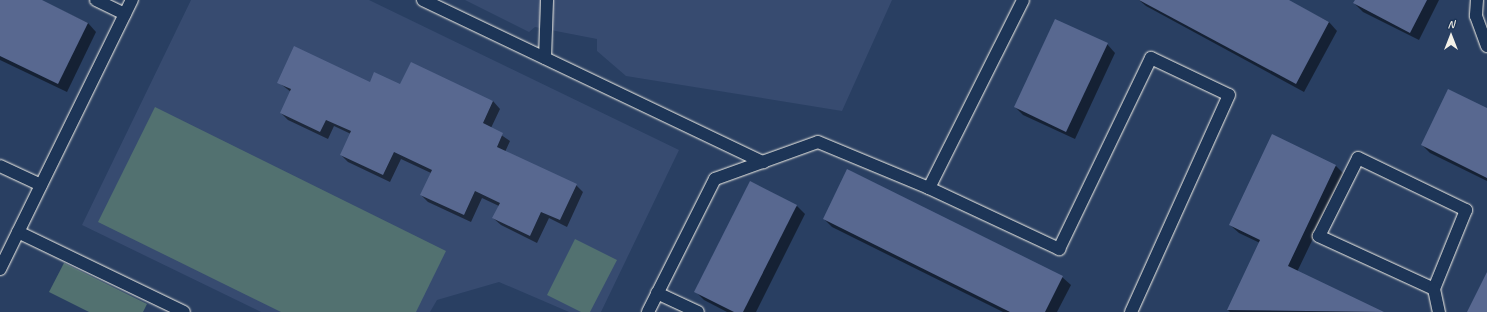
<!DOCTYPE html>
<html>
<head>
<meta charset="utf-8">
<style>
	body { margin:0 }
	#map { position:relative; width:1487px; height:312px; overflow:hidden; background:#293f62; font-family:Caveat,sans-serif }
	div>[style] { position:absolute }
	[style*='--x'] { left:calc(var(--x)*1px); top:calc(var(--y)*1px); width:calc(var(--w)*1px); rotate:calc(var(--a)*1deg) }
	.built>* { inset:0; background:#374b70 }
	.green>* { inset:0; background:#527170 }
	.shadow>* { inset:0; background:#0007 }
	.building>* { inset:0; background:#586890 }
	.roads { filter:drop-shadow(0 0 1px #f4f1e8) drop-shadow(0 0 1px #f4f1e8) }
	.service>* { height:12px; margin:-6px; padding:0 6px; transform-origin:6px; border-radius:6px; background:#1d3557 }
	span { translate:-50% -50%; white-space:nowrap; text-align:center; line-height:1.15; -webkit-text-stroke:3.5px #1d3557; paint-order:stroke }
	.north { position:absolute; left:1431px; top:16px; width:40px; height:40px; -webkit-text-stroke:3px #1d3557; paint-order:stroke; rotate:0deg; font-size:11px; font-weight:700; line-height:16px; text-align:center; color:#f4f1e8 }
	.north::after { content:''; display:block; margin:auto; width:14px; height:18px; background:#f4f1e8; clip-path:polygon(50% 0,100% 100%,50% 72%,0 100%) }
</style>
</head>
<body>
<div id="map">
	<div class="built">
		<div style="clip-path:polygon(191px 0,369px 0,679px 150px,601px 312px,569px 312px,499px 282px,437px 300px,430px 312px,261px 312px,82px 225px)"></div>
		<div style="clip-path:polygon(465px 0,892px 0,842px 111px,626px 76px,597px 51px,597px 39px,535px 27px,529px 32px)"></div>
	</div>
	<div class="green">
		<div style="clip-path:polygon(155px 107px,446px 251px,416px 312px,281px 312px,98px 222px)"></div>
		<div style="clip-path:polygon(575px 239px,617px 260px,590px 312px,581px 312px,547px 295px)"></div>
		<div style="clip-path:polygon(64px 263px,147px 304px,143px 312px,89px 312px,49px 292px)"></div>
	</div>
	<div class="shadow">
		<div style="clip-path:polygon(0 0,40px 0,88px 23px,96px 32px,67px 92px,0 60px)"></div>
		<div style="clip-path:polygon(1139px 0,1287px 0,1329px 22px,1337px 31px,1304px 92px,1146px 6px)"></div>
		<div style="clip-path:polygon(1356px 0,1439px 0,1419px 40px,1363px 12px,1354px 3px)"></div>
		<div style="clip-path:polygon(1107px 44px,1115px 53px,1075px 139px,1023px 115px,1015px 107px)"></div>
		<div style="clip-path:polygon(278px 82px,401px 86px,493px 101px,500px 109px,491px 128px,510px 141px,505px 152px,576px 185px,583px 192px,567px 227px,549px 218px,537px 243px,501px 225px,493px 218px,499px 206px,482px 198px,471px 222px,428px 202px,421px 195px,431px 173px,401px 159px,390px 182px,348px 162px,341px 155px,351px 134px,334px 126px,328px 139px,288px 120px,281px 113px,291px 92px)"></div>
		<div style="clip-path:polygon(1487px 109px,1487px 181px,1430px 153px,1422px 145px)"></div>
		<div style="clip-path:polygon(1336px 166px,1344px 174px,1297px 272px,1381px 312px,1230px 312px,1228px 310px,1260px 243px,1239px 233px,1230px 225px)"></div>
		<div style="clip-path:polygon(797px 206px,805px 214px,756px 312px,727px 312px,704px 300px,695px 291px)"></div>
		<div style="clip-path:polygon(824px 219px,1062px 277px,1071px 285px,1057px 312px,1003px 312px,832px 227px)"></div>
	</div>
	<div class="building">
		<div style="clip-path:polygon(0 0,42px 0,88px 23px,58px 84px,0 56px)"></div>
		<div style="clip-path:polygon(1139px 0,1289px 0,1329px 22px,1296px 84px)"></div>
		<div style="clip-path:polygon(1355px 0,1427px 0,1410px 33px,1353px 3px)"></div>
		<div style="clip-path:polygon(1055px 19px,1108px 43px,1066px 132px,1014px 107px)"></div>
		<div style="clip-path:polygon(294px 46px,370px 82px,374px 72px,400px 84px,411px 62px,493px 101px,483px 123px,503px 133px,497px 147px,577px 184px,560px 220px,541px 212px,530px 236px,492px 218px,500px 203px,475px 191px,464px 215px,420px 195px,432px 170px,394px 152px,383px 175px,340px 155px,351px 131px,326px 120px,320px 132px,280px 113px,291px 89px,277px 83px)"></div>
		<div style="clip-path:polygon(1448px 89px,1487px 108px,1487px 178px,1421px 145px)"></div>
		<div style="clip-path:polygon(1272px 134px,1336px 165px,1288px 266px,1384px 312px,1227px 310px,1260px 240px,1229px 225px)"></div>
		<div style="clip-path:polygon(847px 169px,1063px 276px,1045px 312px,1010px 312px,823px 219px)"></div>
		<div style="clip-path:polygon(750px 181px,797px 205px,743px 312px,734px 312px,694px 292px)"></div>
		<div style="clip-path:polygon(1487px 272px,1487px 312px,1467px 312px)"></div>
	</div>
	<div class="roads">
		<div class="service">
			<div style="--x:96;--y:0;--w:32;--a:26"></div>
			<div style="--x:423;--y:0;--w:377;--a:25.5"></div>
			<div style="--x:1477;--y:0;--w:16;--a:94"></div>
			<div style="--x:1476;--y:16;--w:32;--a:70"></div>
			<div style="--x:545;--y:58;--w:58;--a:-88"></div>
			<div style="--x:0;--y:166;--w:45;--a:24.9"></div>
			<div style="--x:929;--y:188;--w:144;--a:25.1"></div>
			<div style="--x:1059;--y:249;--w:212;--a:-64.3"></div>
			<div style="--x:1151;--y:58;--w:86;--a:25.4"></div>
			<div style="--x:1229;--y:95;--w:238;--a:114.3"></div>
			<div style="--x:18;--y:232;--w:184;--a:25.7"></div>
			<div style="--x:0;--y:269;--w:300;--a:-63.9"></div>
			<div style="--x:1434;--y:289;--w:127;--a:-155.3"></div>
			<div style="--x:1319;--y:236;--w:87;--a:-63.4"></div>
			<div style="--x:1358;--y:158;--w:120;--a:25.7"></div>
			<div style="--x:1466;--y:210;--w:85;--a:112.1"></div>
			<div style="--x:1434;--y:289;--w:24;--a:78"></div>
			<div style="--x:657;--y:293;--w:45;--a:24.9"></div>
			<div style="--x:648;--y:312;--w:149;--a:-63.3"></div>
			<div style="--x:715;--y:179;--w:109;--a:-19.8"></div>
			<div style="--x:818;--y:142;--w:120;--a:22.5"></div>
			<div style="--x:929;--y:188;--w:210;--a:-63.4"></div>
		</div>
	</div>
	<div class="north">N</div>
</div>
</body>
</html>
